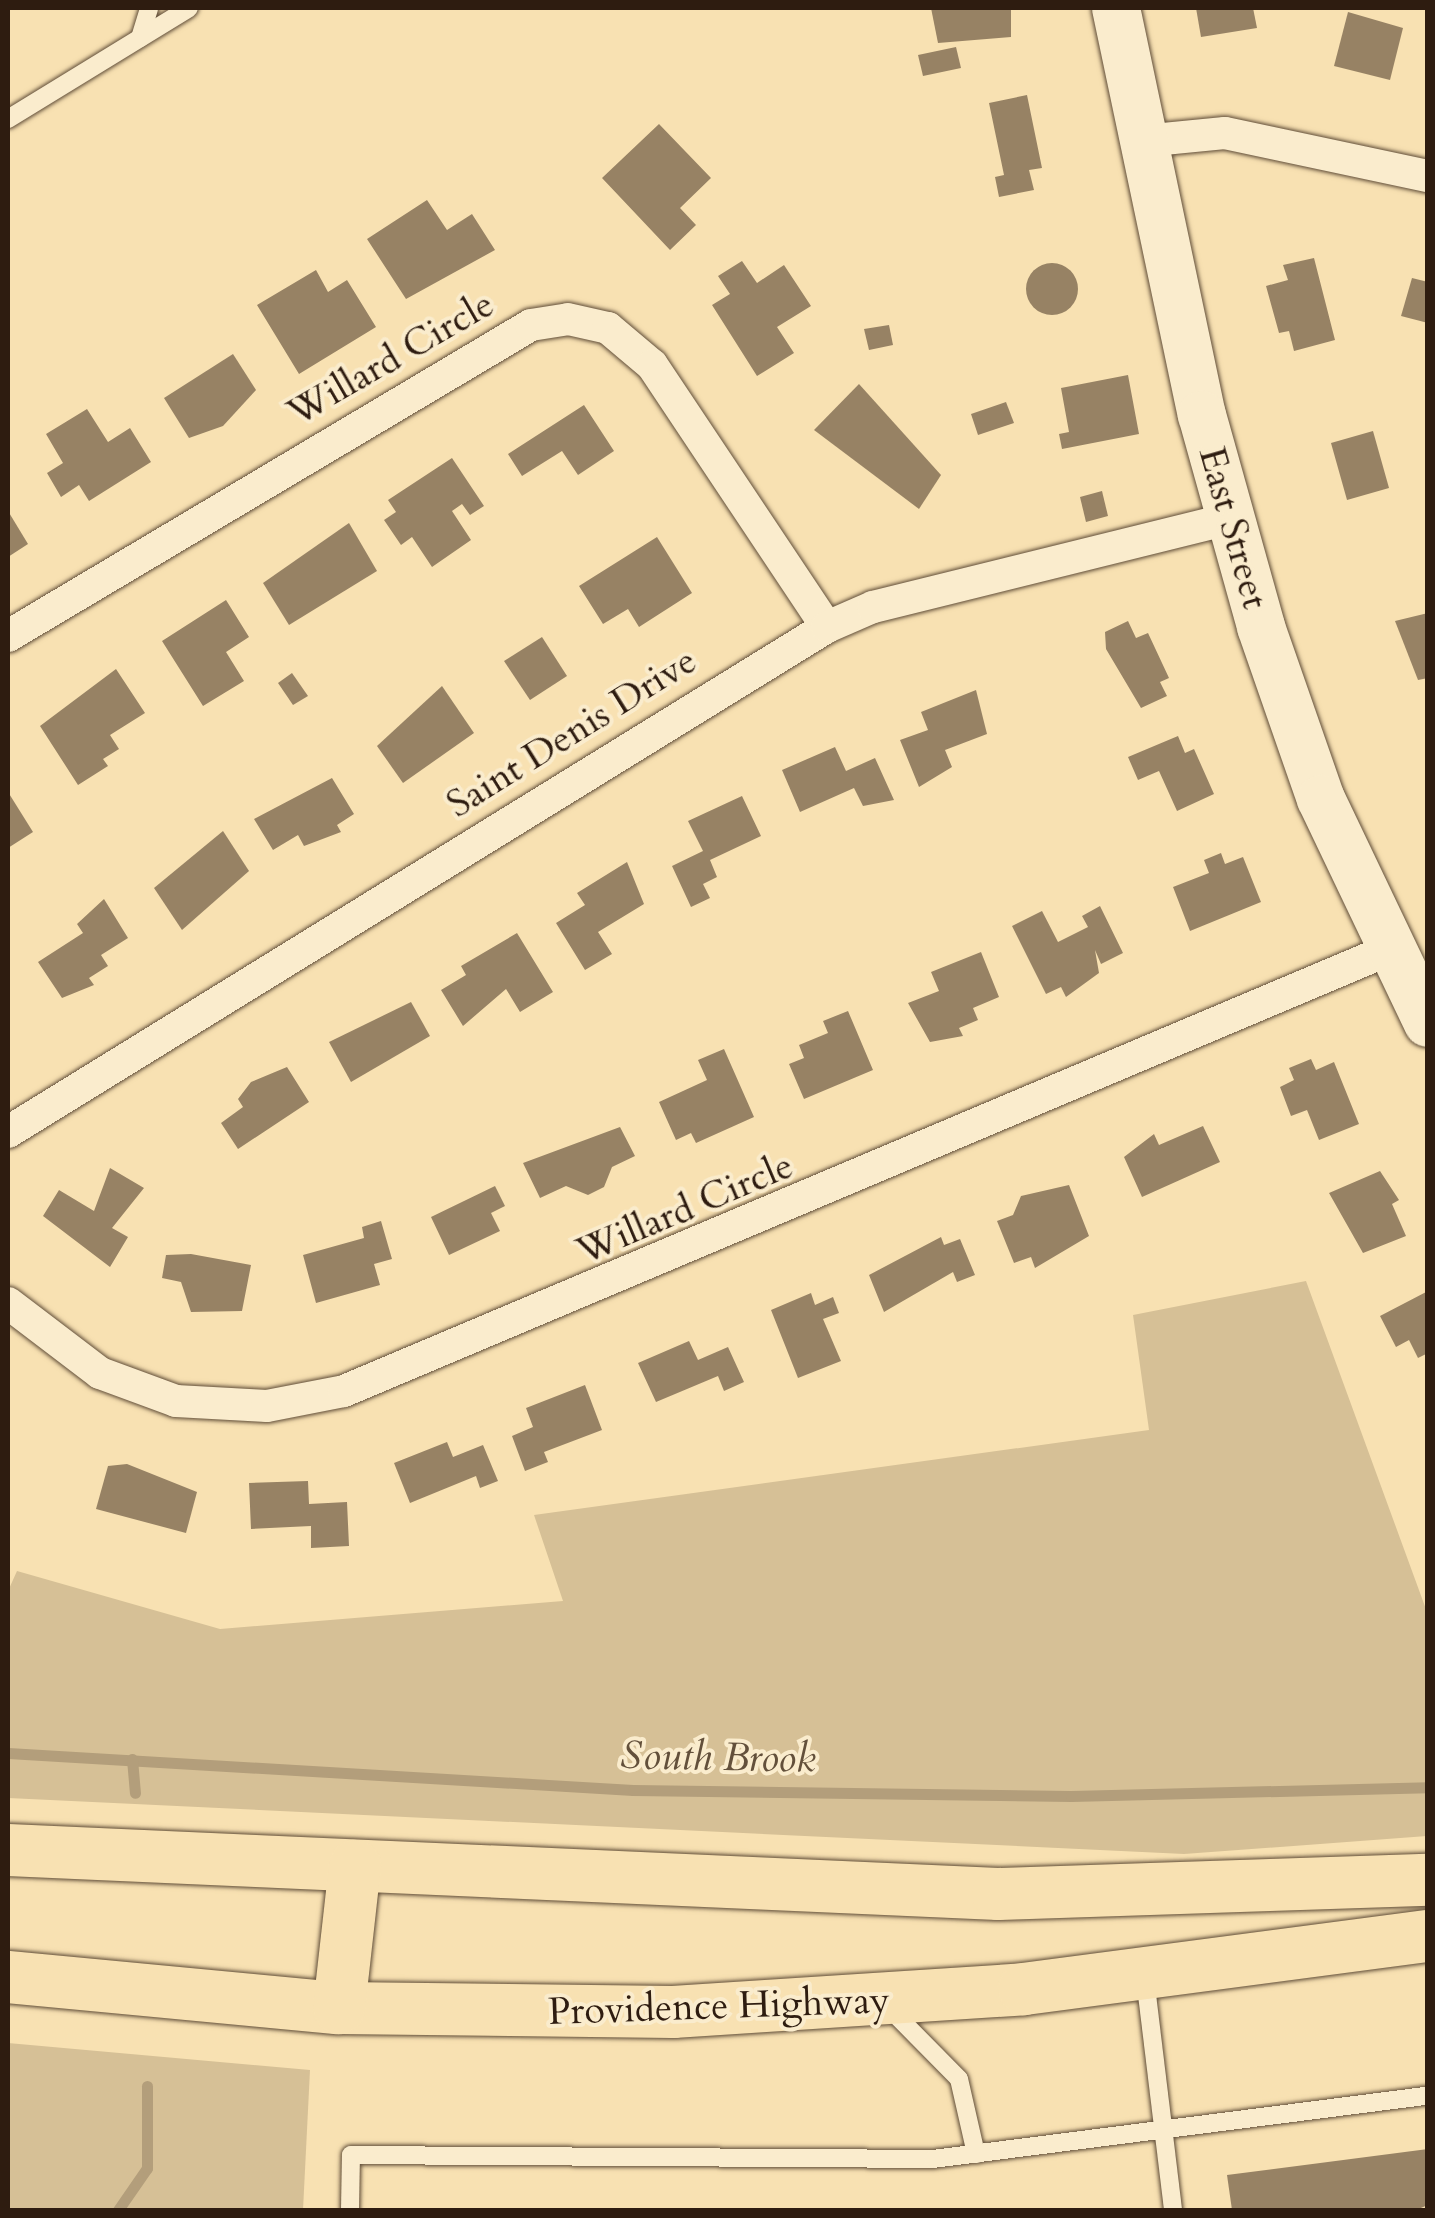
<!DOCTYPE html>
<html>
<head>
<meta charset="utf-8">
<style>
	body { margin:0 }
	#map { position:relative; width:1435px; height:2218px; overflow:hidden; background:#f8e1b2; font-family:Cardo,serif }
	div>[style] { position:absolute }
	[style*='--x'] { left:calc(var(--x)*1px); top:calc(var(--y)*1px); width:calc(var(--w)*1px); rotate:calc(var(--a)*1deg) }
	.green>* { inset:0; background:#d6c096 }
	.stream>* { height:11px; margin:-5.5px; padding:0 5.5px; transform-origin:5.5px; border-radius:5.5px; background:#b39e7b }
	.building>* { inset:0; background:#978264 }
	.round { border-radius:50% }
	.roads { filter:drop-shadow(0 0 2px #604d38) drop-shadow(0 0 2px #604d38) }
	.lane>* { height:18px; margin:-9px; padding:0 9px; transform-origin:9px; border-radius:9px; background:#faeccd }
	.street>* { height:32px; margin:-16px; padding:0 16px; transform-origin:16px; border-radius:16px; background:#faeccd }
	.secondary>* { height:48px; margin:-24px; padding:0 24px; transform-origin:24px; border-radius:24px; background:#faeccd }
	.primary>* { height:52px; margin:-26px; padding:0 26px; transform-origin:26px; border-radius:26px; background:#f8e1b2 }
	span { translate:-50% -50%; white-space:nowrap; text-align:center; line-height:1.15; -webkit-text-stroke:8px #faeccd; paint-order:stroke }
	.street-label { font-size:38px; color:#2e1c10 }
	.water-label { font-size:40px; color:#63503b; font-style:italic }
	.frame { position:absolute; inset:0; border:10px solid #2e1c10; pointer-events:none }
</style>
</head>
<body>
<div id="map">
	<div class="green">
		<div style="clip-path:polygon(1306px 1281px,1427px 1612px,1427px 1836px,1184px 1854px,8px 1798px,8px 1591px,17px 1571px,220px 1629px,563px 1601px,534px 1515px,1149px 1430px,1133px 1315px)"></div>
		<div style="clip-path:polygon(8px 2043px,310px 2070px,303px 2210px,8px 2210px)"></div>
	</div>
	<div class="stream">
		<div style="--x:8;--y:1753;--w:626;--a:3.39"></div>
		<div style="--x:633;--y:1790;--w:438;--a:0.8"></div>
		<div style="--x:1071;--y:1796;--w:357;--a:-1.4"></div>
		<div style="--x:132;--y:1759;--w:34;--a:85"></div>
		<div style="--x:118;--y:2210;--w:51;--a:-55.4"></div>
		<div style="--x:147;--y:2168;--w:82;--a:-90"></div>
	</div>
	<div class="building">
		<div style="clip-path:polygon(931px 8px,1011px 8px,1011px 37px,938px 43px)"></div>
		<div style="clip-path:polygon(1196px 8px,1253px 8px,1257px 28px,1201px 37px)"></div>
		<div style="clip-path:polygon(1348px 12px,1403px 28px,1390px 80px,1334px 66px)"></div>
		<div style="clip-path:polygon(956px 47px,961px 68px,923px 76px,918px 55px)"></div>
		<div style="clip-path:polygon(1027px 95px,1042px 168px,1029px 170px,1034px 190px,999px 197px,995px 177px,1004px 175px,989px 103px)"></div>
		<div style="clip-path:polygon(659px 124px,711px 178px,680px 208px,696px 225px,670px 250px,602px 178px)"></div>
		<div style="clip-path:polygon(427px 200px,447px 230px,472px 214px,495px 250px,406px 299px,367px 239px)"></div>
		<div style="clip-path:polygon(1314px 258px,1335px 340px,1294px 351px,1289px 331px,1279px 333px,1266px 286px,1288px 280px,1283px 265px)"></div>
		<div style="clip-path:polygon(742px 261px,757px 283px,784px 265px,811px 306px,777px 327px,794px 353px,757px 376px,712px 305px,730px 294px,718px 276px)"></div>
		<div class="round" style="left:1026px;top:263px;width:52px;height:52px"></div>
		<div style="clip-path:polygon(316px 270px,328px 292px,347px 280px,376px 327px,299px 374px,257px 305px)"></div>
		<div style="clip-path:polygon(1412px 278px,1428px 282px,1428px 323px,1401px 316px)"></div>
		<div style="clip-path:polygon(889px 325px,893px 345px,869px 350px,864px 329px)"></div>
		<div style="clip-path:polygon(233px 354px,256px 390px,223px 426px,189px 438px,164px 398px)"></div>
		<div style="clip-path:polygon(1128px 375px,1139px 434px,1062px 449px,1059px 434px,1069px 432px,1061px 388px)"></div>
		<div style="clip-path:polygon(859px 384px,941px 475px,919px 509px,814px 430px)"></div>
		<div style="clip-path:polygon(1006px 402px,1014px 423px,978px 435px,971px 414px)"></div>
		<div style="clip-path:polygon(584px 405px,614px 451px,578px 475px,562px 451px,522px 476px,508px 454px)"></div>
		<div style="clip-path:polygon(87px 409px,108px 442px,130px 428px,151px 462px,89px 501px,79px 485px,61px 497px,47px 473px,63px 463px,46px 434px)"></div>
		<div style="clip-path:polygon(1373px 431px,1389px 488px,1347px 500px,1331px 443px)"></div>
		<div style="clip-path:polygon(452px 458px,484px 506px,470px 515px,462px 504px,452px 511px,471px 540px,432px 567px,412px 537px,401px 545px,384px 520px,396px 512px,388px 500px)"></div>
		<div style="clip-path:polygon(1102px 491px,1108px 516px,1086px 522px,1080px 497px)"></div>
		<div style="clip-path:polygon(8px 511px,28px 544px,8px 557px)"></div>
		<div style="clip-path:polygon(349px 523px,377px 571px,289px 625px,263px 583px)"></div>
		<div style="clip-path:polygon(657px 537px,692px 593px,639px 627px,628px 609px,603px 624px,579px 586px)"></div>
		<div style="clip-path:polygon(226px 600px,249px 637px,226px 652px,244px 681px,203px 706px,162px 641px)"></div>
		<div style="clip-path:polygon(1428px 613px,1428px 678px,1418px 680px,1395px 621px)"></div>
		<div style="clip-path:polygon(1128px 621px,1136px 638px,1148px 633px,1169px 678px,1160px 682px,1167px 696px,1141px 708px,1106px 649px,1105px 632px)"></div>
		<div style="clip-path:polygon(542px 637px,567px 676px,530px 700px,504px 661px)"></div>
		<div style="clip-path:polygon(116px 669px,145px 713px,110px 735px,119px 749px,103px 759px,108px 766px,78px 785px,40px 726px)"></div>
		<div style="clip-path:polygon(292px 673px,308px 696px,293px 705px,278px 683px)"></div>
		<div style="clip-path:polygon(442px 686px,474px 733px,403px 783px,377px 746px)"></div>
		<div style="clip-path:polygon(976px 690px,987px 734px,945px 750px,952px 767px,919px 787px,900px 740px,928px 730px,921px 712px)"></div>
		<div style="clip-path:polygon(1178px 736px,1185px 753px,1194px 749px,1214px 794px,1177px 811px,1159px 771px,1138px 780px,1128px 757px)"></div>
		<div style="clip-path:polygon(835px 747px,846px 771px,875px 758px,894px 800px,863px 806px,854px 788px,800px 812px,782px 770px)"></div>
		<div style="clip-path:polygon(332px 778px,354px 814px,337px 825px,341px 832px,304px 846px,298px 835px,273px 850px,254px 819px)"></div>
		<div style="clip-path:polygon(8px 792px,33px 832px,8px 848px)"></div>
		<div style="clip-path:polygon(742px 796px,761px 836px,710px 860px,717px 877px,703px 884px,710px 898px,691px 907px,672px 866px,703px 851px,688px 821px)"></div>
		<div style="clip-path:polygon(223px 831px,249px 871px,182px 930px,154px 888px)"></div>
		<div style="clip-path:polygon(1221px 853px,1225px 864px,1243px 857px,1261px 902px,1190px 931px,1173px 887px,1209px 873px,1204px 860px)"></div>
		<div style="clip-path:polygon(627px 862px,644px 904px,598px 932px,612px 954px,585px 970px,556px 923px,585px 905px,577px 893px)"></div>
		<div style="clip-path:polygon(104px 899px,128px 938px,101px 955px,108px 966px,89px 978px,94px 985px,62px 998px,38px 962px,83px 933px,77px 924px)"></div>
		<div style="clip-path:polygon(1100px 906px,1123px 953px,1101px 964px,1095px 950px,1099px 973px,1066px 997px,1061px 987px,1046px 994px,1012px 926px,1042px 911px,1058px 942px,1088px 927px,1082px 916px)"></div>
		<div style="clip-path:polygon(517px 933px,553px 992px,520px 1012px,506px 989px,463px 1026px,441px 990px,466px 975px,461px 966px)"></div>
		<div style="clip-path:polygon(981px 952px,999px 997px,973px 1008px,978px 1020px,959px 1028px,963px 1036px,930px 1042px,908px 1003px,939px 991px,931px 972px)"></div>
		<div style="clip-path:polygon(411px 1002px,430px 1036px,351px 1082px,329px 1042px)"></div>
		<div style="clip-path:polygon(848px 1011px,873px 1070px,804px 1099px,789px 1064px,804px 1058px,799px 1045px,828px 1033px,823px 1021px)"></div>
		<div style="clip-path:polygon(724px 1049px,754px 1117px,696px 1143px,691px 1133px,676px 1140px,659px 1102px,707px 1080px,698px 1060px)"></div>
		<div style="clip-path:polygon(1311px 1059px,1316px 1070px,1334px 1062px,1359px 1124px,1319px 1140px,1307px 1110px,1291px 1116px,1280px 1087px,1294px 1080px,1289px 1068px)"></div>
		<div style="clip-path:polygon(287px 1067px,309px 1102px,238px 1149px,221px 1123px,243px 1107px,238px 1099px,251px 1082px)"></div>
		<div style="clip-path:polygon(1203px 1126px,1220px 1162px,1142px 1197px,1124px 1157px,1154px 1134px,1159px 1145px)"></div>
		<div style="clip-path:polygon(620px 1127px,635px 1156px,612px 1167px,604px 1187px,588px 1195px,566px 1186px,540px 1198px,523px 1163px)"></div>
		<div style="clip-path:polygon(110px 1168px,144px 1188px,112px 1228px,128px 1237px,110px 1267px,43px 1216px,59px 1190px,94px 1211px)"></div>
		<div style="clip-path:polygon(1380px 1171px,1399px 1200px,1392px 1204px,1406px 1236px,1363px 1253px,1329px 1193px)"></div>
		<div style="clip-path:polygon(1069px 1185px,1089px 1236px,1035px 1268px,1031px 1257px,1014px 1263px,997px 1221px,1013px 1215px,1021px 1196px)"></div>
		<div style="clip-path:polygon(495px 1186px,505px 1206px,491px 1213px,500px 1231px,449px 1255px,431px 1217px)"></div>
		<div style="clip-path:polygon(381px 1221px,392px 1259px,374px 1264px,380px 1285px,316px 1303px,303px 1255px,364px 1238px,362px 1227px)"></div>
		<div style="clip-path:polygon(941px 1237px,944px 1245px,960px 1239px,975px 1275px,957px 1282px,953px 1272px,884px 1312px,869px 1275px)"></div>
		<div style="clip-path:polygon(191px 1254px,251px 1265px,242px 1311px,191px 1312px,181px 1282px,162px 1278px,166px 1255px)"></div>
		<div style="clip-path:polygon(1428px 1291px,1428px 1353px,1418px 1358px,1409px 1340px,1396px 1347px,1380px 1316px)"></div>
		<div style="clip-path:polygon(811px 1293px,815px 1305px,833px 1297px,839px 1313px,823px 1319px,841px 1361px,798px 1378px,771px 1310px)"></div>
		<div style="clip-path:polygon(689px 1341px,698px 1360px,728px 1347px,744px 1382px,724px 1391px,718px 1376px,656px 1402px,638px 1363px)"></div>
		<div style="clip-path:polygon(585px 1385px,602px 1430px,544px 1452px,548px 1462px,525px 1471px,512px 1436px,533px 1427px,526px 1408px)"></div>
		<div style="clip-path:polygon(447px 1442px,453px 1457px,483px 1445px,498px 1481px,480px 1488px,476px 1476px,410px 1503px,394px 1463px)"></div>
		<div style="clip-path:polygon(127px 1464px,197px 1492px,186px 1533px,96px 1509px,108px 1466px)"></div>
		<div style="clip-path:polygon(308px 1481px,309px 1504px,347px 1502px,349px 1546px,311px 1548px,311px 1526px,251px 1529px,249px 1483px)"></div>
		<div style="clip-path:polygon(1428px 2149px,1428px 2205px,1416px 2210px,1232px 2210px,1227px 2175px)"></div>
	</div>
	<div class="roads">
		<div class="lane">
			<div style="--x:140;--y:38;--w:31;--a:-73"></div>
			<div style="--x:8;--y:119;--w:212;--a:-31.5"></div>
			<div style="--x:1145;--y:1978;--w:234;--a:83.1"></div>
			<div style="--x:890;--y:2009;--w:98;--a:45.4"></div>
			<div style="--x:959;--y:2079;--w:77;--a:77.2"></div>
			<div style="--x:350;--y:2210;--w:55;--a:-89"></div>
			<div style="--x:351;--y:2155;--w:582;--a:0.39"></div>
			<div style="--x:933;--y:2159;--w:499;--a:-7.3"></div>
		</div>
		<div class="street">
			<div style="--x:1143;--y:141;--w:82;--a:-5.6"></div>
			<div style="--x:1225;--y:133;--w:208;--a:12"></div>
			<div style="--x:8;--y:636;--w:608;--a:-30.74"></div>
			<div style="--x:531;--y:325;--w:37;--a:-9"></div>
			<div style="--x:568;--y:319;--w:41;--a:12.7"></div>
			<div style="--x:608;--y:328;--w:57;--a:40.1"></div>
			<div style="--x:652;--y:365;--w:315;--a:56.3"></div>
			<div style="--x:8;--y:1132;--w:962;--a:-31.66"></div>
			<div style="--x:827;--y:627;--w:50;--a:-23.5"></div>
			<div style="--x:873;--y:607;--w:367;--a:-13.9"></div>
			<div style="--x:8;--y:1303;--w:116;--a:37.3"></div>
			<div style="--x:100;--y:1373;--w:81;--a:20.2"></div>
			<div style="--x:176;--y:1401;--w:91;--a:3.1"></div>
			<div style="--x:267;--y:1406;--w:78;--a:-11"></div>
			<div style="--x:344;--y:1391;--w:1136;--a:-22.89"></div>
		</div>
		<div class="secondary">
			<div style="--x:1116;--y:8;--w:416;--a:78.1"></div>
			<div style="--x:1202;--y:415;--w:220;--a:74.4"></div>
			<div style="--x:1261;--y:627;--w:182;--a:70.8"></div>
			<div style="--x:1321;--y:799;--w:248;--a:64.5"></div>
		</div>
		<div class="primary">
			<div style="--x:8;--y:1850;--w:991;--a:2.54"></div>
			<div style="--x:998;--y:1894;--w:430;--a:-1.9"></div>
			<div style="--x:8;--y:1977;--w:332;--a:5.4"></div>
			<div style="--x:339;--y:2008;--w:334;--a:0.7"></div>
			<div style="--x:673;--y:2012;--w:352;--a:-3.7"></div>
			<div style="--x:1024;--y:1989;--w:407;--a:-7.5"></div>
			<div style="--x:339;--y:2008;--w:143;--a:-83.6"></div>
		</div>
	</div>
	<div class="street-label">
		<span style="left:391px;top:359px;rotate:-30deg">Willard Circle</span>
		<span style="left:1233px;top:528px;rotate:74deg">East Street</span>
		<span style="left:572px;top:733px;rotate:-32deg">Saint Denis Drive</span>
		<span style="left:685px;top:1209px;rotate:-23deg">Willard Circle</span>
		<span style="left:719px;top:2007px;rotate:-2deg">Providence Highway</span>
	</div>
	<div class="water-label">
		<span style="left:718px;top:1758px;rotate:1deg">South Brook</span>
	</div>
	<div class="frame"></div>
</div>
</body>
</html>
